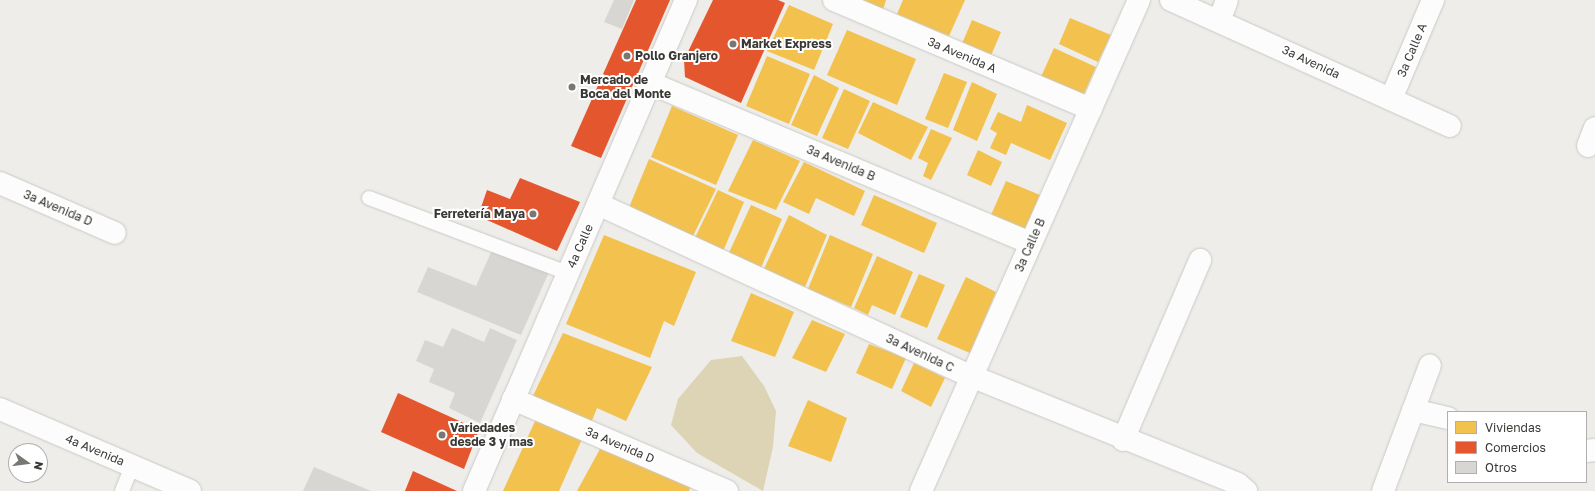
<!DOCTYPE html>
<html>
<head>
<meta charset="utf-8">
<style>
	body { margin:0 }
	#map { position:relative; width:1595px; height:491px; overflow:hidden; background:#eeede9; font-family:"Golos Text",sans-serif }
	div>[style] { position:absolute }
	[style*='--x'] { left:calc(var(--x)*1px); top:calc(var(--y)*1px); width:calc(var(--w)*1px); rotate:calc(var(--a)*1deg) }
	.forest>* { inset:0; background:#dcd4b5 }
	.homes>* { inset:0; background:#f2c14e }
	.shops>* { inset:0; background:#e4572e }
	.building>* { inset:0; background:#d7d6d3 }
	.roads { filter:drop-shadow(0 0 1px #cac9c6) drop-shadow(0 0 1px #cac9c6) }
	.lane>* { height:14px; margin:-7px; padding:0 7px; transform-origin:7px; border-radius:7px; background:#fcfcfc }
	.street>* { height:22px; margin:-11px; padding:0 11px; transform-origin:11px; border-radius:11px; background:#fcfcfc }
	.secondary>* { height:22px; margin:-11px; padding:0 11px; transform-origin:11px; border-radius:11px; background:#fcfcfc }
	.dots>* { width:11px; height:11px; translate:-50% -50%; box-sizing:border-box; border:2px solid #fff; border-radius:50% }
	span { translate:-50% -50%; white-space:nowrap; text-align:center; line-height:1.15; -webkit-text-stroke:4px #fff; paint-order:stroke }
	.poi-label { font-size:12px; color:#393834; font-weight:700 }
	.left { translate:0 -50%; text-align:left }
	.right { translate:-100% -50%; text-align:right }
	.street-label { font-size:12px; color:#393834 }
	.legend { position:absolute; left:1447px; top:411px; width:140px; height:72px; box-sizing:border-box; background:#fff; border:1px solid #b0afae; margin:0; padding:5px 7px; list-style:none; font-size:12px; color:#393834 }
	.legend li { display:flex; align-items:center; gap:8px; height:20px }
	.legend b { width:20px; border:1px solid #b0afae }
	.north { position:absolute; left:8px; top:443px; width:40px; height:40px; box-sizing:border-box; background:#fff; border:1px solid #b0afae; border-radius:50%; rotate:104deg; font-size:11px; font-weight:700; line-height:16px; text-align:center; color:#393834 }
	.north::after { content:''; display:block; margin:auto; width:14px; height:18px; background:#787773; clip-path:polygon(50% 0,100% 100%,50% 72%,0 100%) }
</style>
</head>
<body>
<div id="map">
	<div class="forest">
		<div style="clip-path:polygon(742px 356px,764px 386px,776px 411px,773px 447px,763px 491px,697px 453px,671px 425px,678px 399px,711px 360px)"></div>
	</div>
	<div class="homes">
		<div style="clip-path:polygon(847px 0,886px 0,882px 13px)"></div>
		<div style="clip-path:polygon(903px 0,965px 0,949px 36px,897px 14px)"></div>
		<div style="clip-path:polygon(789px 5px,833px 24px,814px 70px,767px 51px)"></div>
		<div style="clip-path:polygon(1070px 18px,1111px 35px,1098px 62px,1059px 44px)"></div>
		<div style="clip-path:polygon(972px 20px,1001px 32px,990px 58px,961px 46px)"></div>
		<div style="clip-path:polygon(847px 30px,916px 59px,897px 105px,827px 75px)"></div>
		<div style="clip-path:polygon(1054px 48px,1096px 67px,1082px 98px,1040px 79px)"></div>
		<div style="clip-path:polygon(767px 56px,810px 74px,789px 124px,746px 106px)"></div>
		<div style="clip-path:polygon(944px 73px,967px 82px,948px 128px,925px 119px)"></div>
		<div style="clip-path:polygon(814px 75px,839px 88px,817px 136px,791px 125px)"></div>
		<div style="clip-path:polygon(972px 82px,997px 94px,977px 141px,953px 130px)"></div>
		<div style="clip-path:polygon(844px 89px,870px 101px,848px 149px,822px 138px)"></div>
		<div style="clip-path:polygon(873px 102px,928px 127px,911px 160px,858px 133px)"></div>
		<div style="clip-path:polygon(1027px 105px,1067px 123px,1050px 160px,1011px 143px,1006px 155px,990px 148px,997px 133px,990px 129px,998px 112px,1021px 122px)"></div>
		<div style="clip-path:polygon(672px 106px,738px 135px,716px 185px,651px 157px)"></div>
		<div style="clip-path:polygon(931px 129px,952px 138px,931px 180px,923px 176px,928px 163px,918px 158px)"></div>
		<div style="clip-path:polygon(753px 140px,800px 161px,776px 210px,728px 191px)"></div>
		<div style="clip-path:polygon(978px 150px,1002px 162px,991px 186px,967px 175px)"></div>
		<div style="clip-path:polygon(649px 159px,716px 189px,690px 242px,632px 213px,630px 205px)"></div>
		<div style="clip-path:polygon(804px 162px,865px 191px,854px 216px,816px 198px,809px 214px,783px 202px)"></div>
		<div style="clip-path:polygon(1006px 181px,1040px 195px,1025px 229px,991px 215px)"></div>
		<div style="clip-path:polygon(718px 190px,744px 202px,721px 256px,692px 244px)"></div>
		<div style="clip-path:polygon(874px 195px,937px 223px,924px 253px,861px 225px)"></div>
		<div style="clip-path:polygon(751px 205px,782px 219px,760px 270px,727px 257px)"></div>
		<div style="clip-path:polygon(789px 215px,827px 235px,805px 287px,764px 269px)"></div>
		<div style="clip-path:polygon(604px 235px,696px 272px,674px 326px,664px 321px,650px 358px,566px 324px)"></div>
		<div style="clip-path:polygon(830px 235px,873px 254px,851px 307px,808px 289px)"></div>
		<div style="clip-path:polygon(877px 256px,913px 272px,895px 315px,872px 305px,868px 315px,854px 308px)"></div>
		<div style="clip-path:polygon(919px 274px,945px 285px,927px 328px,900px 317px)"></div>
		<div style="clip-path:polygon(966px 277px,996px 292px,970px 353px,937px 339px)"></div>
		<div style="clip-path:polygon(751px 293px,794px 312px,775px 357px,731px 341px)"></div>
		<div style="clip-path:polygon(812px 320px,845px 334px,826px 372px,792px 358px)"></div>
		<div style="clip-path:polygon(563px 333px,652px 367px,626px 421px,597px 408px,591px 423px,532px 398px)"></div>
		<div style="clip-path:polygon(869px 344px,906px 358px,892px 389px,856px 373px)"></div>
		<div style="clip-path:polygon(914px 363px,945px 378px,931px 407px,901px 391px)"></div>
		<div style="clip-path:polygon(808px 400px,847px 418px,831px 462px,788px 446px)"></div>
		<div style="clip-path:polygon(536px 419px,582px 439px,559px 491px,503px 491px)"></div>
		<div style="clip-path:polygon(600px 449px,691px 486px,689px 491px,577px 491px)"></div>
	</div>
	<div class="shops">
		<div style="clip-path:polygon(636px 0,670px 0,601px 158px,571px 146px)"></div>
		<div style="clip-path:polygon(713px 0,778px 0,785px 3px,741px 103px,685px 77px,684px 60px)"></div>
		<div style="clip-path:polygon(520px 178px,580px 202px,557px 251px,478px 216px,487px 190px,510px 199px)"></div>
		<div style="clip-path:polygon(398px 393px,479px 430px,464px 469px,381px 432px)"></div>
		<div style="clip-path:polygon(413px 471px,457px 491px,405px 491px)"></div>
	</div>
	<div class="building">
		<div style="clip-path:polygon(614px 0,634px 0,622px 29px,604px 22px)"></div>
		<div style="clip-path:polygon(493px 248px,549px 272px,521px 335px,417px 292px,428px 267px,476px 286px)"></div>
		<div style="clip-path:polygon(452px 328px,484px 342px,490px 328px,517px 340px,480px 423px,449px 408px,455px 393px,429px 382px,434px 369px,416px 361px,425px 340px,443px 347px)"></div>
		<div style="clip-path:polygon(314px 467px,371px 491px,303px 491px)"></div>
	</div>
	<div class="roads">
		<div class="lane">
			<div style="--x:369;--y:198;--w:213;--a:20.7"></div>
			<div style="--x:122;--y:491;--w:27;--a:-68"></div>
		</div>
		<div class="street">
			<div style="--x:834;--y:0;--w:279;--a:23"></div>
			<div style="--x:1171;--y:0;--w:306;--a:24.3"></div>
			<div style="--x:1219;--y:21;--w:22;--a:-69"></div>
			<div style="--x:650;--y:83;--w:413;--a:22.8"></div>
			<div style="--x:1391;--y:99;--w:108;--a:-67"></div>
			<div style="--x:1588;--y:146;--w:19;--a:-69"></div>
			<div style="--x:0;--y:183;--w:125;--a:23.5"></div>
			<div style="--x:598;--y:204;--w:411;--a:24.8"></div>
			<div style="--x:971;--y:376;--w:288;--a:22"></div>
			<div style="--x:1238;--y:484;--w:11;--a:41"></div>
			<div style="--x:513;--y:399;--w:233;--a:23.3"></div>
			<div style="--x:1413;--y:410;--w:36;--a:13"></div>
			<div style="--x:1123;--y:440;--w:196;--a:-66.8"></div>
			<div style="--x:1586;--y:451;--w:9;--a:-6"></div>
			<div style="--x:921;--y:491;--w:537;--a:-66.06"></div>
			<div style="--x:1383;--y:491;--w:134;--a:-69.5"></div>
		</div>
		<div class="secondary">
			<div style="--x:0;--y:409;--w:207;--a:23.3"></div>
			<div style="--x:474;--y:491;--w:535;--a:-66.65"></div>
		</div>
	</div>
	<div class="dots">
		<div style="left:733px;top:44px;background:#787773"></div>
		<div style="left:627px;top:56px;background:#787773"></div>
		<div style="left:572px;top:87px;background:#787773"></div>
		<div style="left:533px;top:214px;background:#787773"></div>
		<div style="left:442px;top:435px;background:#787773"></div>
	</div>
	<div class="poi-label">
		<span class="left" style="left:741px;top:44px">Market Express</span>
		<span class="left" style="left:635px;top:56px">Pollo Granjero</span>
		<span class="left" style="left:580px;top:87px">Mercado de<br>Boca del Monte</span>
		<span class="right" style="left:525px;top:214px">Ferretería Maya</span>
		<span class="left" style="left:450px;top:435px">Variedades<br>desde 3 y mas</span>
	</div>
	<div class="street-label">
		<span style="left:1412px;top:50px;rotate:-67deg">3a Calle A</span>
		<span style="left:962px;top:55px;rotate:23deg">3a Avenida A</span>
		<span style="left:1311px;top:62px;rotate:25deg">3a Avenida</span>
		<span style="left:841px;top:163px;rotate:23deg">3a Avenida B</span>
		<span style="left:58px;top:208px;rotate:23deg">3a Avenida D</span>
		<span style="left:1030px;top:245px;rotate:-66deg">3a Calle B</span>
		<span style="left:580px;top:246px;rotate:-66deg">4a Calle</span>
		<span style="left:920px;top:353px;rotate:25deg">3a Avenida C</span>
		<span style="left:620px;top:445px;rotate:23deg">3a Avenida D</span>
		<span style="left:95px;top:450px;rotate:23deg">4a Avenida</span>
	</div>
	<ul class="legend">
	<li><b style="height:11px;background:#f2c14e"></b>Viviendas</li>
	<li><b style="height:11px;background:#e4572e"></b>Comercios</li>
	<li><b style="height:11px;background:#d7d6d3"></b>Otros</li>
	</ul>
	<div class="north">N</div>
</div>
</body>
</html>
